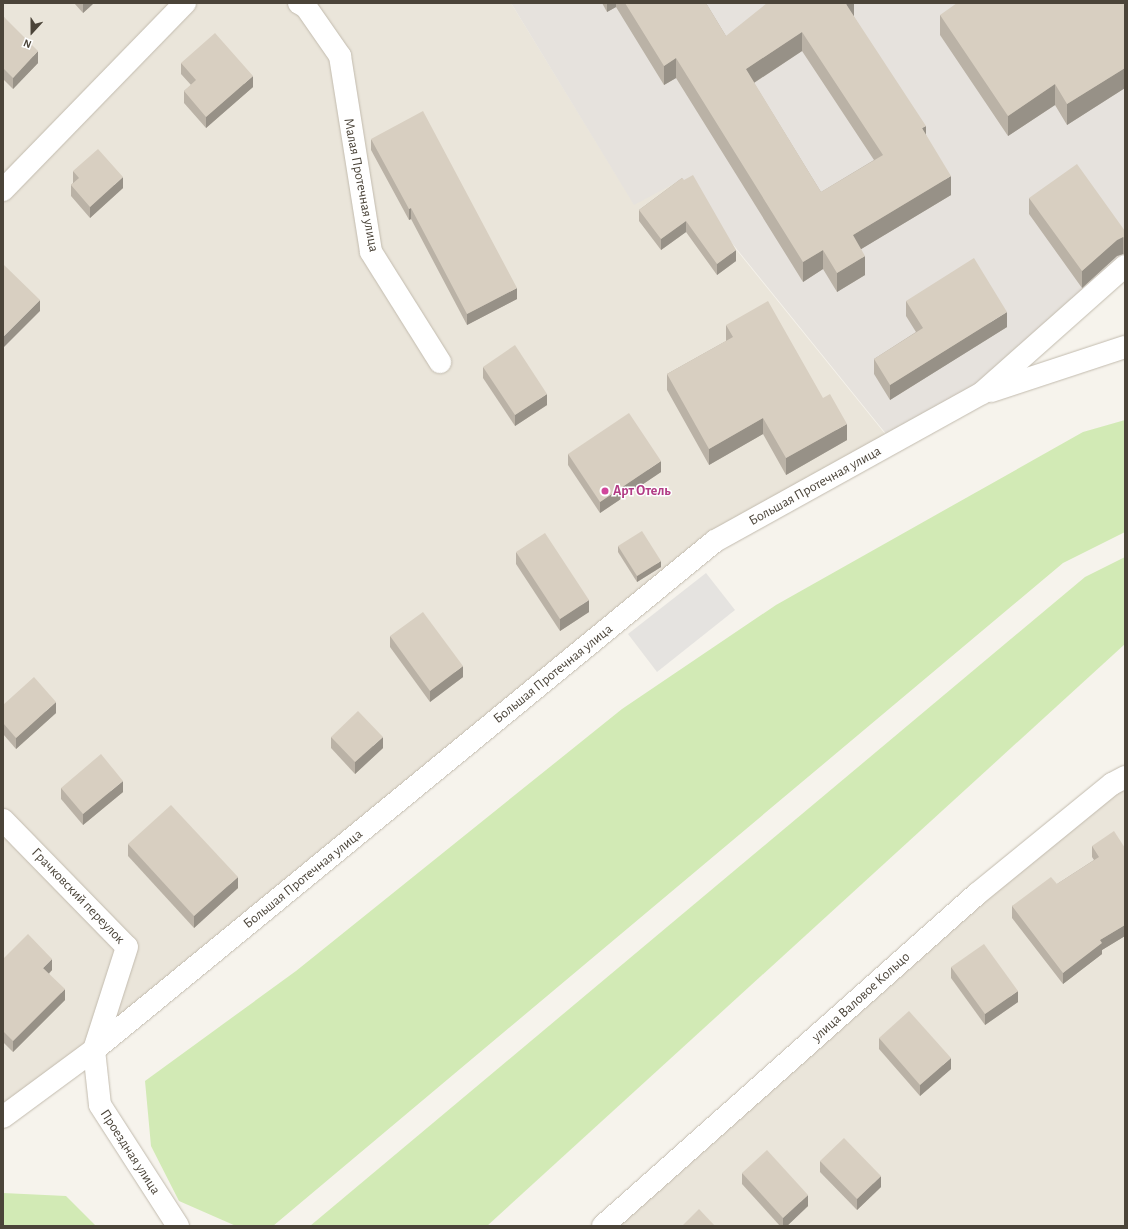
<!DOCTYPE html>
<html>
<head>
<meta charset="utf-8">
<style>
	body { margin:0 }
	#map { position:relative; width:1128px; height:1229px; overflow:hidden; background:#f6f3ec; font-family:"Alegreya Sans",sans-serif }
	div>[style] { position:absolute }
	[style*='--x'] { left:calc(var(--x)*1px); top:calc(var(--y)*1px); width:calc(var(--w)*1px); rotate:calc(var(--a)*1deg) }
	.residential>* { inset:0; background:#eae5da }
	.industrial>* { inset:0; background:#e6e2dd }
	.green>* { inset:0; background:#d2eab5 }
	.parking>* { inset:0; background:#e5e3e0 }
	.roads { filter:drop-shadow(0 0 1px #c2bbae) drop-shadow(0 0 1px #c2bbae) }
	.minor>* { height:22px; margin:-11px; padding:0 11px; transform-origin:11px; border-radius:11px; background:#fff }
	.tertiary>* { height:22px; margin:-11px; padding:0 11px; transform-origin:11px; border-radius:11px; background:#fff }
	.wall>* { inset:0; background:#bab2a6 }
	.shaded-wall>* { inset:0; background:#979187 }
	.building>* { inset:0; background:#d8cfc1 }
	.dots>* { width:11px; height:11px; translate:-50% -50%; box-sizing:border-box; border:2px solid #fff; border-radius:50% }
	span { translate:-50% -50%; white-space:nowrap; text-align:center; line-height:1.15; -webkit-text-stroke:3px #fff; paint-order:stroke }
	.street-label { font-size:14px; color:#4b4439 }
	.hotel-label { font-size:14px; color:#b23c85; font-weight:700 }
	.left { translate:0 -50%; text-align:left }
	.frame { position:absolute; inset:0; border:4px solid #4b4439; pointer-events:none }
	.north { position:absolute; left:12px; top:12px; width:40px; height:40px; -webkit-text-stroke:3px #fff; paint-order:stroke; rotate:201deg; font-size:11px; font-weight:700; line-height:16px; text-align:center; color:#4b4439 }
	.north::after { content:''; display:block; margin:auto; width:14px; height:18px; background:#4b4439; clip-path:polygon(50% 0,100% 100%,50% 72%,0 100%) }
</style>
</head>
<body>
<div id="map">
	<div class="residential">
		<div style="clip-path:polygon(3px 3px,511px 3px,634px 204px,680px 180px,890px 440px,714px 540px,3px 1127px)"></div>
		<div style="clip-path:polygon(1125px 781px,1125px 1226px,613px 1226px,1113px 788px)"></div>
	</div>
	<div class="industrial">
		<div style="clip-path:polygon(511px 3px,1125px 3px,1125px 264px,980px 390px,891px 440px,681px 180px,634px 205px)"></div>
	</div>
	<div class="green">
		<div style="clip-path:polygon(1125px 420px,1125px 532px,1063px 563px,273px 1226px,236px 1226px,179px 1201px,151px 1146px,145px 1081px,296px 971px,622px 709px,776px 605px,1083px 432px)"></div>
		<div style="clip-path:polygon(1125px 557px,1125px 644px,487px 1226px,310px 1226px,1085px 577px)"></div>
		<div style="clip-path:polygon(3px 1193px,66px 1196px,96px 1226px,3px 1226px)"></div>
	</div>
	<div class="parking">
		<div style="clip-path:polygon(706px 573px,735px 610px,657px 672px,628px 634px)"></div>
	</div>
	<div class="roads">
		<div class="minor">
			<div style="--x:299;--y:3;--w:8;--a:30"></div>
			<div style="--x:306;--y:7;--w:60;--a:55.2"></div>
			<div style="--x:340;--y:56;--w:198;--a:81"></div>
			<div style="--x:371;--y:252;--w:130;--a:57.9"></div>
			<div style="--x:3;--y:190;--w:261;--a:-45.8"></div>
			<div style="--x:991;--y:391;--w:141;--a:-18.2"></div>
			<div style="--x:3;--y:820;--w:177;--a:45.7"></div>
			<div style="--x:127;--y:947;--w:108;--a:107.8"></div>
			<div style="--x:3;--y:1117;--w:113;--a:-36.4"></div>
			<div style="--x:94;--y:1050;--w:803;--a:-39.34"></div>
			<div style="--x:715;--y:541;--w:305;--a:-29"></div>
			<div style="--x:982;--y:393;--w:191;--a:-41.6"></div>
			<div style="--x:603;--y:1226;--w:500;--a:-41.6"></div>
			<div style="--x:977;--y:894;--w:174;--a:-39.2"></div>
			<div style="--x:1112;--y:784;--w:15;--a:-28"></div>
		</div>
		<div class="tertiary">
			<div style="--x:94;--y:1050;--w:55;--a:83.8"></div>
			<div style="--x:100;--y:1105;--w:144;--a:57.2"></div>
		</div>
	</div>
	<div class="wall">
		<div style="clip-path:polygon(74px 3px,94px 3px,83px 13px)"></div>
		<div style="clip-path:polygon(evenodd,602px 3px,706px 3px,726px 36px,854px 3px,854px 17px,926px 135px,951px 195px,861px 249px,865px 275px,837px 292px,823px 269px,803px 282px,676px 78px,664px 85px,616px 7px,607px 12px,602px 3px,802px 51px,874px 160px,821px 192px,754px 83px,802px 51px)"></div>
		<div style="clip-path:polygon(1125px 3px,1125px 88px,1067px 125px,1055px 105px,1008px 136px,940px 35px,940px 15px)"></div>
		<div style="clip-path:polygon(3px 16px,38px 63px,13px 89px,3px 79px)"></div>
		<div style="clip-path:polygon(181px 63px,253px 87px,206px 128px,184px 103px,184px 91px,191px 85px,181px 74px)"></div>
		<div style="clip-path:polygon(371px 139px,517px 299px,467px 325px,411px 219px,409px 220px,371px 150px)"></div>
		<div style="clip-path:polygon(73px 171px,123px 188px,90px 218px,71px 196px,71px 185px,73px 183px)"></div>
		<div style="clip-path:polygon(682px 178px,736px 261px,717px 275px,686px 232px,661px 250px,639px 221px,639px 210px)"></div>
		<div style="clip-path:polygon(1029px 198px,1125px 231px,1125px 254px,1123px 254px,1117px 256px,1082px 288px,1029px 214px)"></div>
		<div style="clip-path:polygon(906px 301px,1007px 327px,890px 400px,874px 374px,874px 359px,916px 332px,906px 316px)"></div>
		<div style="clip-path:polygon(726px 325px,847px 440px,786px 475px,763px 434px,709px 465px,667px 390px,667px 374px,726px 341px)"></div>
		<div style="clip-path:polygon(483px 367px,547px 405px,515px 426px,483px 378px)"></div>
		<div style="clip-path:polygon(568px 454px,661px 472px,600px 513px,568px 465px)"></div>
		<div style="clip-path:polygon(618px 546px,661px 567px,637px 582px,618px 552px)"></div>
		<div style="clip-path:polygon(516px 552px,589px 612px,560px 631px,516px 564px)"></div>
		<div style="clip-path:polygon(390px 636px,463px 677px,430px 702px,390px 647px)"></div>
		<div style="clip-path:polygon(3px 705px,56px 713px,16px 749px,3px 734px)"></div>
		<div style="clip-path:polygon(331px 737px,383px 748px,355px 774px,331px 748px)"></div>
		<div style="clip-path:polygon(61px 788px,123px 792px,83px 825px,61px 799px)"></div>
		<div style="clip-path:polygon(128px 844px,238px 888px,194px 928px,128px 856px)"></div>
		<div style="clip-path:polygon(1092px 846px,1125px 848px,1125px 936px,1102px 950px,1102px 954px,1063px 984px,1012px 918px,1012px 906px,1057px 884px,1094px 860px,1092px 857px)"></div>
		<div style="clip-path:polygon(3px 959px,52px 970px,49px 974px,65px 1000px,13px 1052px,3px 1042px)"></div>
		<div style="clip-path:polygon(951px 967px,1018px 1002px,985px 1025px,951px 978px)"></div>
		<div style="clip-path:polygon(879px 1038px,951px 1069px,920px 1096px,879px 1049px)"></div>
		<div style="clip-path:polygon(820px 1161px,881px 1187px,857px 1210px,820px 1172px)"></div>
		<div style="clip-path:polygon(742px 1173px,808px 1206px,787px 1226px,780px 1226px,742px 1184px)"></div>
	</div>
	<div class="shaded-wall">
		<div style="clip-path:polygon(83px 3px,94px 3px,83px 13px)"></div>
		<div style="clip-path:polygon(607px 3px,616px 3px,616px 7px,607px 12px)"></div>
		<div style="clip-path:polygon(848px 3px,854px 3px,854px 18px,846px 4px)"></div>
		<div style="clip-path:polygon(802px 32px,802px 51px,746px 88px,746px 69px)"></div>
		<div style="clip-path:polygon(38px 51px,38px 63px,13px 89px,13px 78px)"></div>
		<div style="clip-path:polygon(676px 58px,676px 78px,664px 85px,664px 66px)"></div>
		<div style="clip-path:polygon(1125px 68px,1125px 88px,1067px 125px,1067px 104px)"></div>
		<div style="clip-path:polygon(253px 76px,253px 87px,206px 128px,206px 117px)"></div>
		<div style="clip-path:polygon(1055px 84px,1055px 105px,1008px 136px,1008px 116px)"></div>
		<div style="clip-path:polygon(926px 126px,926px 146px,922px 128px)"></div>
		<div style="clip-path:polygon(951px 176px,951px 195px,853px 254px,853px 235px)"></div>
		<div style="clip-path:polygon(123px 177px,123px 188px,90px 218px,90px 207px)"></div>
		<div style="clip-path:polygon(411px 208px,411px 219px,409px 220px,409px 209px)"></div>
		<div style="clip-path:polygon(686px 221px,686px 232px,661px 250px,661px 239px)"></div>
		<div style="clip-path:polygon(1123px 237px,1123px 254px,1117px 256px,1082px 288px,1082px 271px,1117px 240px)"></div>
		<div style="clip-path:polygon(736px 250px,736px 261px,717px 275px,717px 264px)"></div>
		<div style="clip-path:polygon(823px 250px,823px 269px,803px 282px,803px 262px)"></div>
		<div style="clip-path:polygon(865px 256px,865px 275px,837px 292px,837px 273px)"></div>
		<div style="clip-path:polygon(517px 288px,517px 299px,467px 325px,467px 314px)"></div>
		<div style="clip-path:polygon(40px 300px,40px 311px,3px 348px,3px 337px)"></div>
		<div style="clip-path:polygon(1007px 312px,1007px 327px,890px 400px,890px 385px)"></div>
		<div style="clip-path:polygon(547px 394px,547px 405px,515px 426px,515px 415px)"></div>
		<div style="clip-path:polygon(763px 418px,763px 434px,709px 465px,709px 449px)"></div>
		<div style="clip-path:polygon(847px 424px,847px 440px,786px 475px,786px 458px)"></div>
		<div style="clip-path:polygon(661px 461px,661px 472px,600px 513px,600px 502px)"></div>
		<div style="clip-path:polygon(661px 561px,661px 567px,637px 582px,637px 576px)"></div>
		<div style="clip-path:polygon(589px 600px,589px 612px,560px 631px,560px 619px)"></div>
		<div style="clip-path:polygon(463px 666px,463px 677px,430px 702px,430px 691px)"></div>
		<div style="clip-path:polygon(56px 702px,56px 713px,16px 749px,16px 738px)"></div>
		<div style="clip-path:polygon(383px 737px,383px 748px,355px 774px,355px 762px)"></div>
		<div style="clip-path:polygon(123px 781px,123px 792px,83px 825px,83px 814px)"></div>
		<div style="clip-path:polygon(238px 877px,238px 888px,194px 928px,194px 916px)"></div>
		<div style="clip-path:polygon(1125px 925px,1125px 936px,1102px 950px,1102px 954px,1063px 984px,1063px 973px,1100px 940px)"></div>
		<div style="clip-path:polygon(52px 959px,52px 970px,43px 979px,43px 968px)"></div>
		<div style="clip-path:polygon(65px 989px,65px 1000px,13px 1052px,13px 1041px)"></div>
		<div style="clip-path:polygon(1018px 991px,1018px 1002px,985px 1025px,985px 1014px)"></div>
		<div style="clip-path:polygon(951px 1058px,951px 1069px,920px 1096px,920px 1085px)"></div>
		<div style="clip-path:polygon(881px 1176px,881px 1187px,857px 1210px,857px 1199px)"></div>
		<div style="clip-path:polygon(808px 1195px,808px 1206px,787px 1226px,783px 1226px,783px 1218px)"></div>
	</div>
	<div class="building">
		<div style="clip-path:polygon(evenodd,625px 3px,706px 3px,726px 36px,767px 3px,848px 3px,846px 4px,926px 126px,922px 128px,951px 176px,853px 235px,865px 256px,837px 273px,823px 250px,803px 262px,676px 58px,664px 66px,625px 3px,802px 32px,883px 155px,821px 192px,746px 69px,802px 32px)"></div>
		<div style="clip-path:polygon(957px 3px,1125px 3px,1125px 68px,1067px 104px,1055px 84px,1008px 116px,940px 15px)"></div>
		<div style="clip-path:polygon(3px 16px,38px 51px,13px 78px,3px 68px)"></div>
		<div style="clip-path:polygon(215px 33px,253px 76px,206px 117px,184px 91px,196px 80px,181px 63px)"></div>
		<div style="clip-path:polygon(423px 111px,517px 288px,467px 314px,411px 208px,409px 209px,371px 139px)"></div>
		<div style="clip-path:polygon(98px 149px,123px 177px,90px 207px,71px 185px,79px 178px,73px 171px)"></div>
		<div style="clip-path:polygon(1077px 164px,1125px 231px,1125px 238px,1123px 237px,1117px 240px,1082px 271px,1029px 198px)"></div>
		<div style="clip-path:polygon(693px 175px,736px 250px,717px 264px,686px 221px,661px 239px,639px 210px,682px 178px,684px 180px)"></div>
		<div style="clip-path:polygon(974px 258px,1007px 312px,890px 385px,874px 359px,923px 328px,906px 301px)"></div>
		<div style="clip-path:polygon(3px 264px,40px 300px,3px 337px)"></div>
		<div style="clip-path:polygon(768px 301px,823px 398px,830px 394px,847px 424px,786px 458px,763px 418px,709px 449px,667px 374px,733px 337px,726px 325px)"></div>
		<div style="clip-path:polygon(515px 345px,547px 394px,515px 415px,483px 367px)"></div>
		<div style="clip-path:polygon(629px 413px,661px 461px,600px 502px,568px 454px)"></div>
		<div style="clip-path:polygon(642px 531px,661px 561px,637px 576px,618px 546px)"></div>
		<div style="clip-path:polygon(545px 533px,589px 600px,560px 619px,516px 552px)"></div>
		<div style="clip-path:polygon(423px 612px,463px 666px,430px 691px,390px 636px)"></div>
		<div style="clip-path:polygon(34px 677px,56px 702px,16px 738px,3px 723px,3px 705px)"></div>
		<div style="clip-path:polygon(358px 711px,383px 737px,355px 762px,331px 737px)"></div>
		<div style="clip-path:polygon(101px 754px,123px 781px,83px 814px,61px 788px)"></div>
		<div style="clip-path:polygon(171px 805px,238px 877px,194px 916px,128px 844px)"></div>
		<div style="clip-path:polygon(1114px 831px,1125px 848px,1125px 925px,1100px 940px,1102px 943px,1063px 973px,1012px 906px,1051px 877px,1057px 884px,1099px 857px,1092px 846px)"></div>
		<div style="clip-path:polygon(28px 934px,52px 959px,43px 968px,65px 989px,13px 1041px,3px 1031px,3px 959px)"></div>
		<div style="clip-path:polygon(984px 944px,1018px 991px,985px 1014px,951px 967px)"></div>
		<div style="clip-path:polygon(909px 1011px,951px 1058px,920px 1085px,879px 1038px)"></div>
		<div style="clip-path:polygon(844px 1138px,881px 1176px,857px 1199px,820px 1161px)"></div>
		<div style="clip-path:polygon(767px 1150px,808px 1195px,783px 1218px,742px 1173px)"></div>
		<div style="clip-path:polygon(699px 1209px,715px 1226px,682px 1226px)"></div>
	</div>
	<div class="dots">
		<div style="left:605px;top:491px;background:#d1479c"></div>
	</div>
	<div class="street-label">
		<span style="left:361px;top:185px;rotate:79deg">Малая Протечная улица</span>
		<span style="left:815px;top:486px;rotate:-29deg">Большая Протечная улица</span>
		<span style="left:553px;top:674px;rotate:-39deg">Большая Протечная улица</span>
		<span style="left:303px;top:879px;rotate:-39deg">Большая Протечная улица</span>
		<span style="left:78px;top:896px;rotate:46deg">Грачковский переулок</span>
		<span style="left:861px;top:997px;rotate:-42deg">улица Валовое Кольцо</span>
		<span style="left:130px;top:1152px;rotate:57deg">Проездная улица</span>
	</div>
	<div class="hotel-label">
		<span class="left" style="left:613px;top:491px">Арт Отель</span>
	</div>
	<div class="frame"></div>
	<div class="north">N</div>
</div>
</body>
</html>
